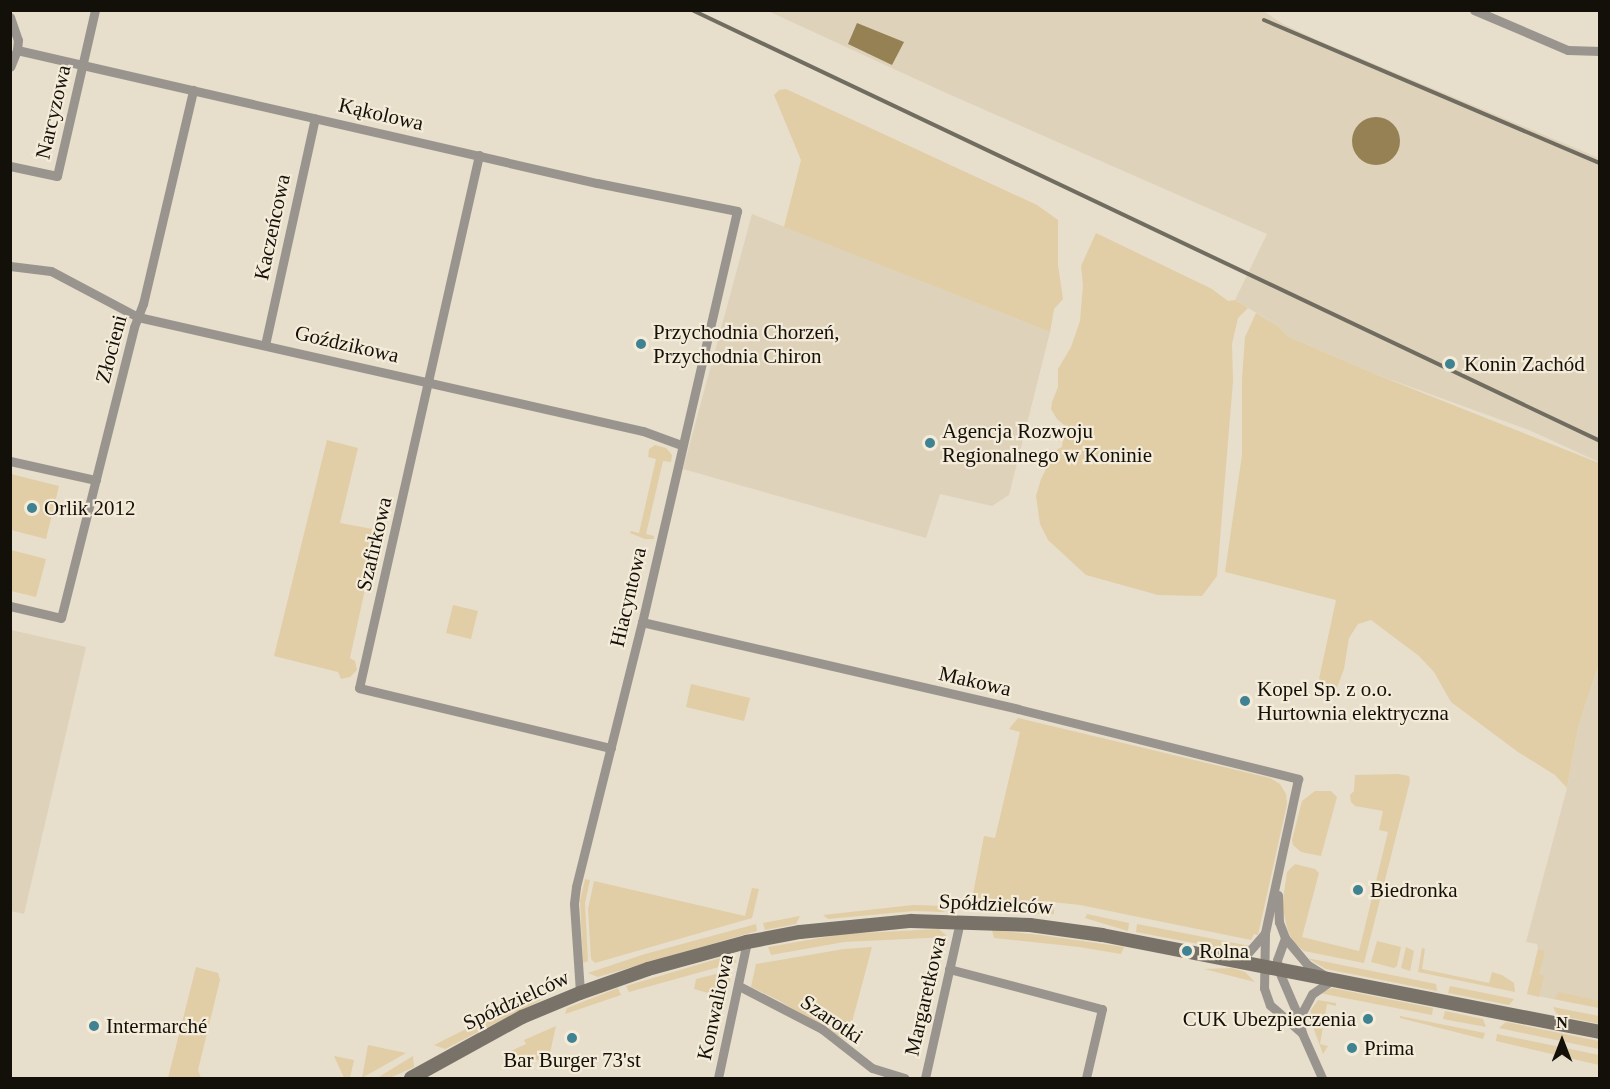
<!DOCTYPE html>
<html>
<head>
<meta charset="utf-8">
<style>
	body { margin:0 }
	#map { position:relative; width:1610px; height:1089px; overflow:hidden; background:#e7decc; font-family:"Times New Roman",serif }
	div>[style] { position:absolute }
	[style*='--x'] { left:calc(var(--x)*1px); top:calc(var(--y)*1px); width:calc(var(--w)*1px); rotate:calc(var(--a)*1deg) }
	.built>* { inset:0; background:#dfd2ba }
	.green>* { inset:0; background:#e1cea6 }
	.water>* { inset:0; background:#968155 }
	.round { border-radius:50% }
	.street>* { height:9px; margin:-4.5px; padding:0 4.5px; transform-origin:4.5px; border-radius:4.5px; background:#99958e }
	.secondary>* { height:14px; margin:-7px; padding:0 7px; transform-origin:7px; border-radius:7px; background:#787268 }
	.rail>* { height:4px; margin:-2px; padding:0 2px; transform-origin:2px; border-radius:2px; background:#716c60 }
	.dots>* { width:16px; height:16px; translate:-50% -50%; box-sizing:border-box; border:3px solid #f4ebd9; border-radius:50% }
	span { translate:-50% -50%; white-space:nowrap; text-align:center; line-height:1.15; -webkit-text-stroke:4.5px #f4ebd9; paint-order:stroke }
	.street-label { font-size:21px; color:#13100a }
	.poi-label { font-size:21px; color:#13100a }
	.left { translate:0 -50%; text-align:left }
	.right { translate:-100% -50%; text-align:right }
	.frame { position:absolute; inset:0; border:12px solid #13100a; pointer-events:none }
	.north { position:absolute; left:1532px; top:1011px; width:60px; height:60px; -webkit-text-stroke:4px #f4ebd9; paint-order:stroke; rotate:0deg; font-size:16px; font-weight:700; line-height:24px; text-align:center; color:#13100a }
	.north::after { content:''; display:block; margin:auto; width:21px; height:27px; background:#13100a; clip-path:polygon(50% 0,100% 100%,50% 72%,0 100%) }
</style>
</head>
<body>
<div id="map">
	<div class="built">
		<div style="clip-path:polygon(768px 11px,1263px 11px,1283px 24px,1322px 42px,1599px 158px,1599px 462px,1529px 430px,1375px 374px,1289px 337px,1278px 326px,1235px 300px,1267px 234px,944px 92px)"></div>
		<div style="clip-path:polygon(752px 214px,1050px 332px,1009px 495px,992px 506px,940px 494px,926px 538px,683px 469px)"></div>
		<div style="clip-path:polygon(11px 630px,86px 647px,24px 914px,11px 911px)"></div>
		<div style="clip-path:polygon(1599px 665px,1599px 1008px,1527px 994px,1538px 949px,1537px 944px,1526px 942px,1567px 788px,1578px 727px)"></div>
	</div>
	<div class="green">
		<div style="clip-path:polygon(786px 89px,1037px 205px,1058px 220px,1058px 265px,1063px 299px,1054px 309px,1050px 332px,784px 227px,801px 160px,774px 95px,779px 90px)"></div>
		<div style="clip-path:polygon(1096px 233px,1212px 289px,1228px 301px,1235px 300px,1248px 308px,1238px 318px,1232px 344px,1233px 381px,1217px 576px,1202px 596px,1158px 595px,1086px 575px,1048px 540px,1040px 524px,1036px 496px,1041px 479px,1056px 450px,1062px 447px,1063px 437px,1070px 430px,1057px 419px,1051px 409px,1052px 402px,1058px 387px,1058px 369px,1071px 347px,1080px 321px,1083px 285px,1081px 266px)"></div>
		<div style="clip-path:polygon(1256px 313px,1278px 326px,1289px 337px,1375px 374px,1599px 463px,1599px 664px,1578px 727px,1567px 788px,1555px 775px,1518px 752px,1451px 702px,1434px 672px,1419px 656px,1371px 620px,1358px 624px,1349px 638px,1344px 669px,1338px 685px,1334px 693px,1327px 690px,1319px 679px,1336px 600px,1225px 572px,1242px 455px,1242px 379px,1245px 337px)"></div>
		<div style="clip-path:polygon(327px 440px,358px 448px,340px 523px,378px 530px,350px 658px,355px 661px,357px 670px,350px 677px,341px 679px,338px 672px,274px 656px)"></div>
		<div style="clip-path:polygon(655px 445px,666px 448px,672px 455px,671px 462px,663px 461px,646px 534px,654px 536px,654px 539px,645px 539px,630px 533px,631px 531px,639px 533px,656px 459px,648px 457px,649px 449px)"></div>
		<div style="clip-path:polygon(11px 474px,59px 486px,46px 539px,11px 530px)"></div>
		<div style="clip-path:polygon(11px 550px,46px 559px,36px 597px,11px 591px)"></div>
		<div style="clip-path:polygon(453px 605px,478px 611px,471px 639px,446px 633px)"></div>
		<div style="clip-path:polygon(691px 684px,750px 698px,744px 721px,686px 707px)"></div>
		<div style="clip-path:polygon(1018px 718px,1270px 778px,1280px 784px,1286px 794px,1287px 804px,1258px 935px,1254px 934px,1251px 940px,1080px 905px,1042px 901px,972px 899px,984px 836px,995px 838px,1020px 732px,1009px 729px)"></div>
		<div style="clip-path:polygon(1398px 774px,1409px 776px,1410px 781px,1364px 963px,1304px 951px,1294px 943px,1288px 931px,1282px 907px,1287px 872px,1295px 864px,1315px 869px,1319px 873px,1302px 937px,1359px 951px,1388px 832px,1379px 830px,1383px 811px,1355px 806px,1351px 802px,1350px 795px,1354px 791px,1355px 775px)"></div>
		<div style="clip-path:polygon(1315px 791px,1331px 791px,1337px 797px,1321px 856px,1301px 852px,1293px 845px,1292px 840px,1302px 801px)"></div>
		<div style="clip-path:polygon(585px 879px,590px 880px,585px 903px,588px 961px,583px 963px,580px 901px)"></div>
		<div style="clip-path:polygon(594px 881px,745px 916px,752px 888px,759px 889px,752px 918px,595px 963px,591px 959px,588px 909px)"></div>
		<div style="clip-path:polygon(913px 905px,983px 907px,982px 913px,971px 908px,956px 907px,943px 912px,914px 911px,828px 919px,823px 915px)"></div>
		<div style="clip-path:polygon(996px 906px,1054px 909px,1054px 914px,994px 913px)"></div>
		<div style="clip-path:polygon(1087px 914px,1129px 923px,1128px 931px,1085px 918px)"></div>
		<div style="clip-path:polygon(800px 916px,796px 924px,765px 930px,763px 923px)"></div>
		<div style="clip-path:polygon(756px 924px,757px 931px,598px 977px,588px 973px,645px 954px)"></div>
		<div style="clip-path:polygon(1137px 924px,1250px 946px,1236px 951px,1136px 932px)"></div>
		<div style="clip-path:polygon(939px 929px,948px 937px,844px 942px,771px 955px,768px 947px,843px 934px)"></div>
		<div style="clip-path:polygon(992px 930px,1041px 935px,1124px 947px,1121px 954px,1079px 947px,994px 938px)"></div>
		<div style="clip-path:polygon(1377px 941px,1401px 947px,1397px 966px,1394px 968px,1371px 962px)"></div>
		<div style="clip-path:polygon(872px 947px,847px 1041px,778px 1000px,751px 987px,756px 964px,844px 949px)"></div>
		<div style="clip-path:polygon(1406px 947px,1414px 951px,1410px 971px,1401px 968px)"></div>
		<div style="clip-path:polygon(1422px 948px,1425px 949px,1422px 969px,1489px 983px,1492px 972px,1502px 975px,1514px 983px,1515px 992px,1418px 972px)"></div>
		<div style="clip-path:polygon(1538px 949px,1545px 951px,1539px 974px,1544px 976px,1539px 997px,1527px 994px)"></div>
		<div style="clip-path:polygon(727px 956px,733px 957px,737px 962px,629px 992px,626px 986px)"></div>
		<div style="clip-path:polygon(1307px 958px,1436px 984px,1437px 991px,1326px 969px)"></div>
		<div style="clip-path:polygon(196px 967px,218px 973px,220px 980px,198px 1070px,201px 1078px,168px 1078px)"></div>
		<div style="clip-path:polygon(1232px 968px,1245px 972px,1255px 982px,1204px 969px)"></div>
		<div style="clip-path:polygon(732px 970px,724px 1006px,712px 994px,694px 989px,696px 979px)"></div>
		<div style="clip-path:polygon(1450px 986px,1514px 999px,1509px 1005px,1448px 993px)"></div>
		<div style="clip-path:polygon(618px 988px,621px 995px,565px 1014px,567px 1008px)"></div>
		<div style="clip-path:polygon(1332px 988px,1433px 1008px,1432px 1015px,1319px 993px)"></div>
		<div style="clip-path:polygon(1558px 992px,1599px 1001px,1599px 1008px,1555px 999px)"></div>
		<div style="clip-path:polygon(536px 994px,541px 1000px,445px 1049px,434px 1045px)"></div>
		<div style="clip-path:polygon(1318px 1000px,1336px 1003px,1336px 1006px,1327px 1004px,1320px 1044px,1328px 1046px,1323px 1054px,1310px 1019px,1311px 1010px)"></div>
		<div style="clip-path:polygon(1553px 1007px,1599px 1016px,1599px 1024px,1557px 1015px)"></div>
		<div style="clip-path:polygon(1445px 1011px,1483px 1019px,1486px 1027px,1443px 1019px)"></div>
		<div style="clip-path:polygon(1400px 1016px,1485px 1033px,1483px 1039px,1400px 1018px)"></div>
		<div style="clip-path:polygon(1506px 1022px,1599px 1041px,1599px 1049px,1499px 1028px)"></div>
		<div style="clip-path:polygon(556px 1026px,548px 1062px,504px 1054px,526px 1044px,524px 1040px)"></div>
		<div style="clip-path:polygon(1497px 1034px,1599px 1055px,1599px 1065px,1496px 1041px)"></div>
		<div style="clip-path:polygon(368px 1045px,406px 1053px,362px 1078px)"></div>
		<div style="clip-path:polygon(334px 1056px,354px 1060px,350px 1078px,344px 1078px)"></div>
		<div style="clip-path:polygon(413px 1056px,414px 1067px,390px 1078px,377px 1078px)"></div>
	</div>
	<div class="water">
		<div style="clip-path:polygon(857px 23px,904px 42px,892px 65px,848px 44px)"></div>
		<div class="round" style="left:1352px;top:117px;width:48px;height:48px"></div>
	</div>
	<div class="street">
		<div style="--x:1474;--y:10;--w:102;--a:23.1"></div>
		<div style="--x:1568;--y:50;--w:32;--a:2"></div>
		<div style="--x:10;--y:17;--w:24;--a:71"></div>
		<div style="--x:18;--y:40;--w:10;--a:96"></div>
		<div style="--x:17;--y:50;--w:18;--a:112"></div>
		<div style="--x:17;--y:50;--w:595;--a:12.92"></div>
		<div style="--x:597;--y:183;--w:143;--a:11.3"></div>
		<div style="--x:737;--y:211;--w:422;--a:103"></div>
		<div style="--x:642;--y:622;--w:273;--a:104"></div>
		<div style="--x:576;--y:887;--w:17;--a:97"></div>
		<div style="--x:574;--y:904;--w:89;--a:86.1"></div>
		<div style="--x:479;--y:155;--w:546;--a:102.69"></div>
		<div style="--x:359;--y:688;--w:259;--a:13.4"></div>
		<div style="--x:10;--y:166;--w:48;--a:12"></div>
		<div style="--x:57;--y:176;--w:170;--a:-77.1"></div>
		<div style="--x:10;--y:266;--w:41;--a:7"></div>
		<div style="--x:51;--y:271;--w:98;--a:27.9"></div>
		<div style="--x:138;--y:317;--w:518;--a:12.72"></div>
		<div style="--x:643;--y:431;--w:40;--a:20.2"></div>
		<div style="--x:265;--y:345;--w:232;--a:-77.6"></div>
		<div style="--x:10;--y:461;--w:88;--a:12.5"></div>
		<div style="--x:10;--y:606;--w:52;--a:13.2"></div>
		<div style="--x:61;--y:618;--w:300;--a:-75.9"></div>
		<div style="--x:134;--y:327;--w:25;--a:-69"></div>
		<div style="--x:143;--y:304;--w:220;--a:-76.8"></div>
		<div style="--x:642;--y:622;--w:386;--a:13"></div>
		<div style="--x:1018;--y:709;--w:289;--a:14"></div>
		<div style="--x:1298;--y:779;--w:157;--a:102.1"></div>
		<div style="--x:1265;--y:933;--w:55;--a:91"></div>
		<div style="--x:1264;--y:988;--w:18;--a:71"></div>
		<div style="--x:1270;--y:1005;--w:43;--a:41.2"></div>
		<div style="--x:1278;--y:895;--w:27;--a:88"></div>
		<div style="--x:1279;--y:922;--w:17;--a:69"></div>
		<div style="--x:1285;--y:938;--w:35;--a:50"></div>
		<div style="--x:1308;--y:965;--w:28;--a:32"></div>
		<div style="--x:1332;--y:980;--w:24;--a:145"></div>
		<div style="--x:1312;--y:994;--w:27;--a:118"></div>
		<div style="--x:1285;--y:938;--w:23;--a:110"></div>
		<div style="--x:1277;--y:960;--w:9;--a:84"></div>
		<div style="--x:1278;--y:969;--w:53;--a:66.8"></div>
		<div style="--x:1299;--y:1018;--w:15;--a:79"></div>
		<div style="--x:1302;--y:1033;--w:49;--a:66"></div>
		<div style="--x:1240;--y:962;--w:38;--a:-49"></div>
		<div style="--x:949;--y:969;--w:158;--a:14.7"></div>
		<div style="--x:1102;--y:1009;--w:71;--a:103.1"></div>
		<div style="--x:739;--y:986;--w:93;--a:27.4"></div>
		<div style="--x:822;--y:1029;--w:63;--a:38"></div>
		<div style="--x:872;--y:1068;--w:34;--a:17"></div>
		<div style="--x:718;--y:1078;--w:139;--a:-78"></div>
		<div style="--x:925;--y:1078;--w:161;--a:-77.4"></div>
	</div>
	<div class="secondary">
		<div style="--x:411;--y:1078;--w:127;--a:-28.8"></div>
		<div style="--x:522;--y:1017;--w:63;--a:-22.5"></div>
		<div style="--x:580;--y:993;--w:72;--a:-19.4"></div>
		<div style="--x:648;--y:969;--w:103;--a:-15.3"></div>
		<div style="--x:747;--y:942;--w:54;--a:-10.7"></div>
		<div style="--x:800;--y:932;--w:112;--a:-5.7"></div>
		<div style="--x:911;--y:921;--w:119;--a:1.9"></div>
		<div style="--x:1030;--y:925;--w:73;--a:7.9"></div>
		<div style="--x:1102;--y:935;--w:507;--a:11.02"></div>
	</div>
	<div class="rail">
		<div style="--x:692;--y:10;--w:1005;--a:25.39"></div>
		<div style="--x:1264;--y:20;--w:365;--a:23.1"></div>
	</div>
	<div class="dots">
		<div style="left:641px;top:344px;background:#3f8292"></div>
		<div style="left:1450px;top:364px;background:#3f8292"></div>
		<div style="left:930px;top:443px;background:#3f8292"></div>
		<div style="left:32px;top:508px;background:#3f8292"></div>
		<div style="left:1245px;top:701px;background:#3f8292"></div>
		<div style="left:1358px;top:890px;background:#3f8292"></div>
		<div style="left:1187px;top:951px;background:#3f8292"></div>
		<div style="left:1368px;top:1019px;background:#3f8292"></div>
		<div style="left:94px;top:1026px;background:#3f8292"></div>
		<div style="left:572px;top:1038px;background:#3f8292"></div>
		<div style="left:1352px;top:1048px;background:#3f8292"></div>
	</div>
	<div class="street-label">
		<span style="left:53px;top:112px;rotate:-77deg">Narcyzowa</span>
		<span style="left:381px;top:114px;rotate:13deg">Kąkolowa</span>
		<span style="left:272px;top:227px;rotate:-78deg">Kaczeńcowa</span>
		<span style="left:347px;top:344px;rotate:13deg">Goździkowa</span>
		<span style="left:111px;top:349px;rotate:-75deg">Złocieni</span>
		<span style="left:374px;top:544px;rotate:-77deg">Szafirkowa</span>
		<span style="left:628px;top:597px;rotate:-77deg">Hiacyntowa</span>
		<span style="left:975px;top:681px;rotate:13deg">Makowa</span>
		<span style="left:996px;top:904px;rotate:3deg">Spółdzielców</span>
		<span style="left:925px;top:996px;rotate:-77deg">Margaretkowa</span>
		<span style="left:516px;top:1000px;rotate:-25deg">Spółdzielców</span>
		<span style="left:715px;top:1007px;rotate:-78deg">Konwaliowa</span>
		<span style="left:832px;top:1019px;rotate:34deg">Szarotki</span>
	</div>
	<div class="poi-label">
		<span class="left" style="left:653px;top:344px">Przychodnia Chorzeń,<br>Przychodnia Chiron</span>
		<span class="left" style="left:1464px;top:364px">Konin Zachód</span>
		<span class="left" style="left:942px;top:443px">Agencja Rozwoju<br>Regionalnego w Koninie</span>
		<span class="left" style="left:44px;top:508px">Orlik 2012</span>
		<span class="left" style="left:1257px;top:701px">Kopel Sp. z o.o.<br>Hurtownia elektryczna</span>
		<span class="left" style="left:1370px;top:890px">Biedronka</span>
		<span class="left" style="left:1199px;top:951px">Rolna</span>
		<span class="right" style="left:1356px;top:1019px">CUK Ubezpieczenia</span>
		<span class="left" style="left:106px;top:1026px">Intermarché</span>
		<span class="left" style="left:1364px;top:1048px">Prima</span>
		<span style="left:572px;top:1060px">Bar Burger 73'st</span>
	</div>
	<div class="frame"></div>
	<div class="north">N</div>
</div>
</body>
</html>
